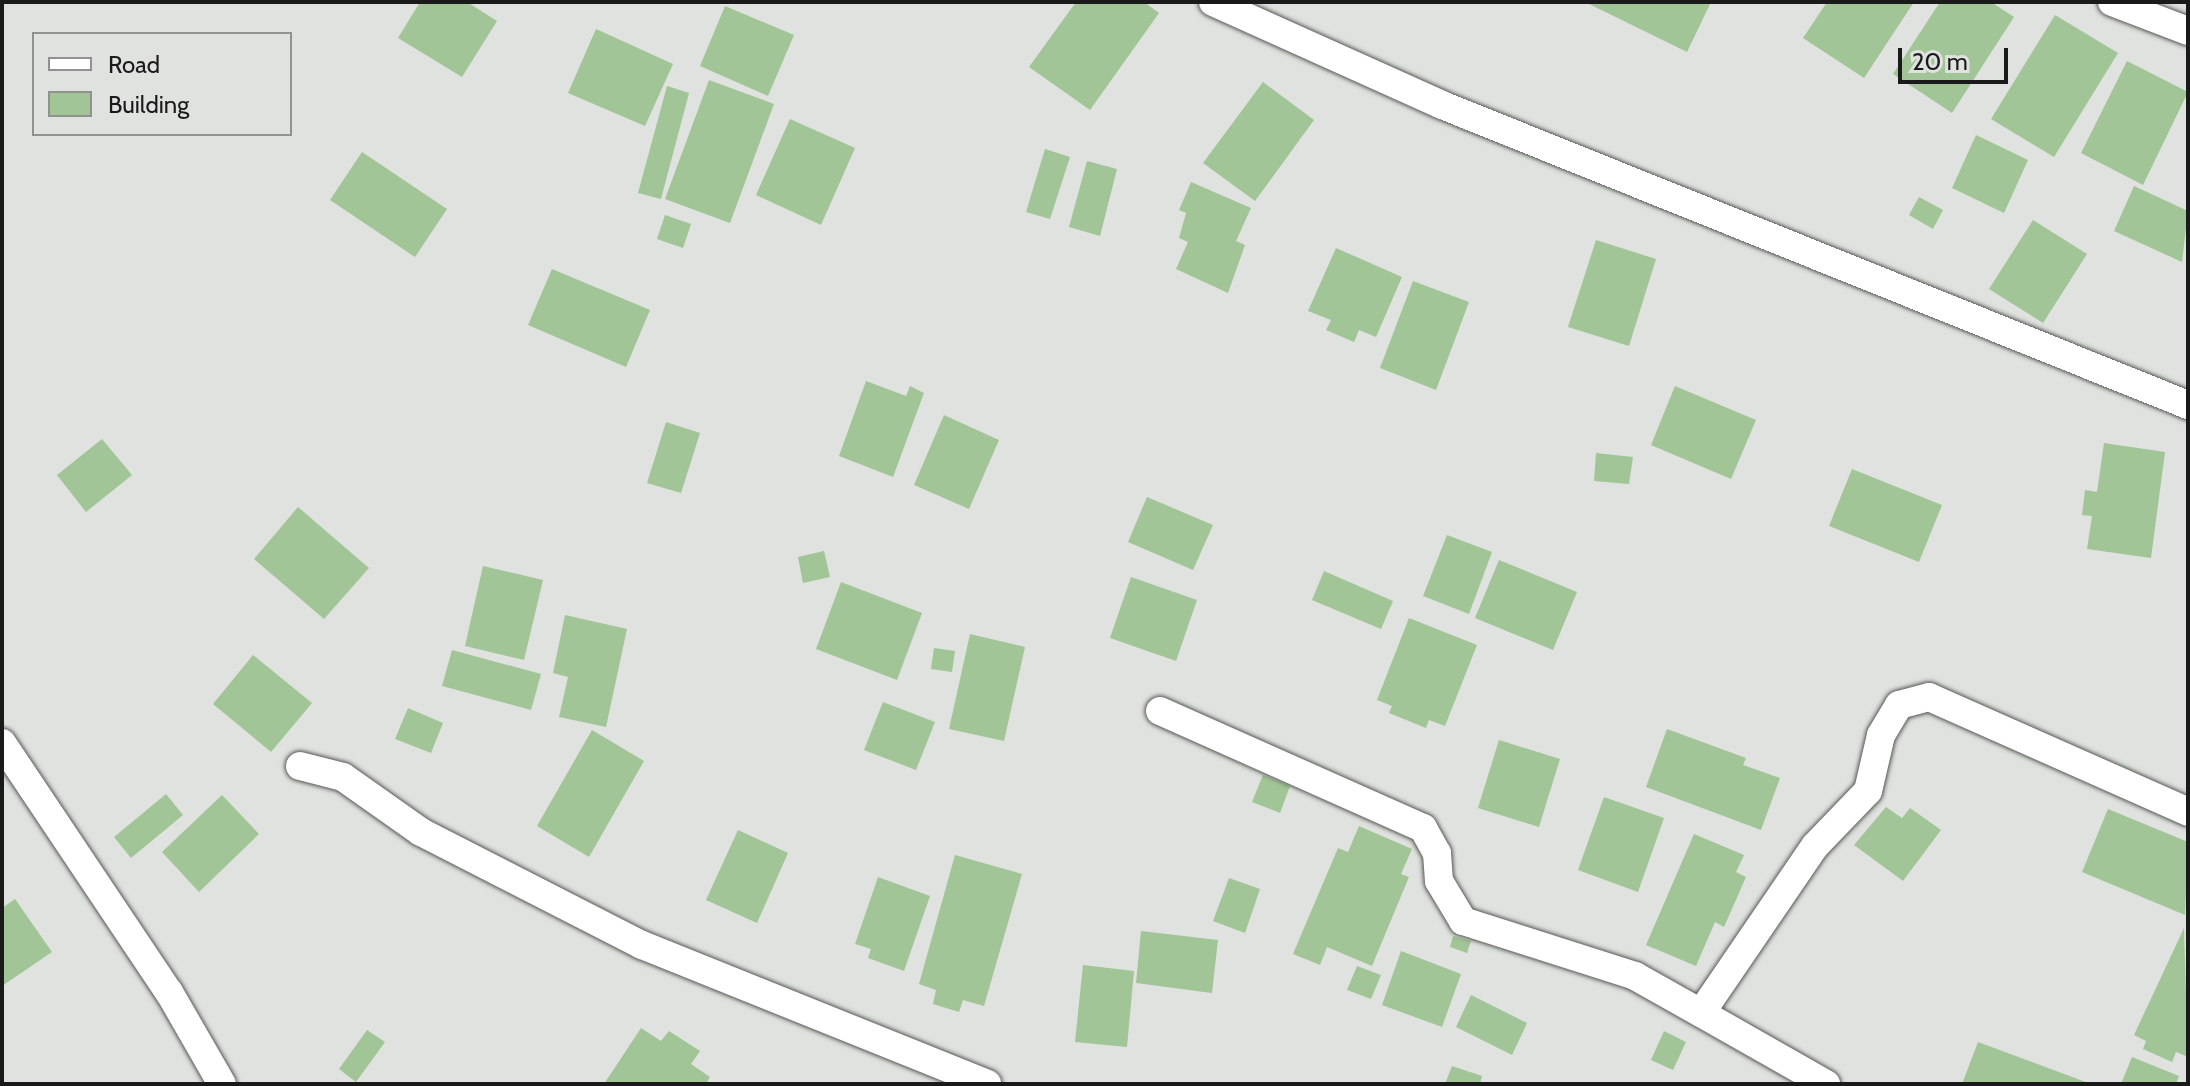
<!DOCTYPE html>
<html>
<head>
<meta charset="utf-8">
<style>
	body { margin:0 }
	#map { position:relative; width:2190px; height:1086px; overflow:hidden; background:#dfe2de; font-family:Cabin,sans-serif }
	div>[style] { position:absolute }
	[style*='--x'] { left:calc(var(--x)*1px); top:calc(var(--y)*1px); width:calc(var(--w)*1px); rotate:calc(var(--a)*1deg) }
	.building>* { inset:0; background:#a1c596 }
	.roads { filter:drop-shadow(0 0 2px #575956) drop-shadow(0 0 2px #575956) }
	.minor>* { height:28px; margin:-14px; padding:0 14px; transform-origin:14px; border-radius:14px; background:#fff }
	span { translate:-50% -50%; white-space:nowrap; text-align:center; line-height:1.15; -webkit-text-stroke:7px #dfe2de; paint-order:stroke }
	.frame { position:absolute; inset:0; border:4px solid #191a19; pointer-events:none }
	.legend { position:absolute; left:32px; top:32px; width:260px; height:104px; box-sizing:border-box; background:#dfe2de; border:2px solid #90928f; margin:0; padding:10px 14px; list-style:none; font-size:24px; color:#191a19 }
	.legend li { display:flex; align-items:center; gap:16px; height:40px }
	.legend b { width:40px; border:2px solid #90928f }
	.scale { position:absolute; left:1898px; top:48px; width:110px; height:36px; box-sizing:border-box; border:4px solid #191a19; border-top:0; padding-left:10px; font-size:24px; line-height:28px; white-space:nowrap; color:#191a19; -webkit-text-stroke:6px #dfe2de; paint-order:stroke }
</style>
</head>
<body>
<div id="map">
	<div class="building">
		<div style="clip-path:polygon(420px 2px,467px 2px,497px 21px,462px 77px,398px 38px)"></div>
		<div style="clip-path:polygon(1076px 2px,1144px 2px,1159px 13px,1090px 110px,1029px 67px)"></div>
		<div style="clip-path:polygon(1585px 2px,1711px 2px,1687px 52px)"></div>
		<div style="clip-path:polygon(1827px 2px,1914px 2px,1864px 78px,1803px 38px)"></div>
		<div style="clip-path:polygon(1940px 2px,1991px 2px,2014px 17px,1952px 113px,1893px 74px)"></div>
		<div style="clip-path:polygon(725px 6px,794px 35px,768px 96px,700px 66px)"></div>
		<div style="clip-path:polygon(2055px 15px,2118px 53px,2054px 157px,1991px 119px)"></div>
		<div style="clip-path:polygon(596px 29px,673px 64px,645px 126px,568px 93px)"></div>
		<div style="clip-path:polygon(2127px 61px,2188px 92px,2143px 185px,2081px 153px)"></div>
		<div style="clip-path:polygon(709px 80px,774px 104px,730px 223px,665px 199px)"></div>
		<div style="clip-path:polygon(1263px 82px,1314px 120px,1255px 201px,1203px 163px)"></div>
		<div style="clip-path:polygon(667px 86px,689px 93px,661px 199px,638px 193px)"></div>
		<div style="clip-path:polygon(790px 119px,855px 148px,821px 225px,756px 195px)"></div>
		<div style="clip-path:polygon(1976px 135px,2028px 160px,2004px 213px,1952px 188px)"></div>
		<div style="clip-path:polygon(1045px 149px,1070px 157px,1050px 219px,1026px 212px)"></div>
		<div style="clip-path:polygon(362px 152px,447px 209px,415px 257px,330px 200px)"></div>
		<div style="clip-path:polygon(1087px 161px,1117px 169px,1100px 236px,1069px 227px)"></div>
		<div style="clip-path:polygon(1191px 182px,1251px 208px,1236px 241px,1245px 245px,1228px 293px,1176px 269px,1188px 242px,1179px 238px,1186px 213px,1179px 210px)"></div>
		<div style="clip-path:polygon(2134px 186px,2188px 211px,2182px 262px,2114px 231px)"></div>
		<div style="clip-path:polygon(1919px 197px,1943px 210px,1933px 229px,1909px 215px)"></div>
		<div style="clip-path:polygon(665px 215px,691px 224px,683px 248px,657px 239px)"></div>
		<div style="clip-path:polygon(2033px 220px,2087px 254px,2043px 323px,1989px 289px)"></div>
		<div style="clip-path:polygon(1596px 240px,1656px 259px,1629px 346px,1568px 327px)"></div>
		<div style="clip-path:polygon(1336px 248px,1402px 277px,1376px 337px,1359px 330px,1354px 342px,1326px 330px,1331px 320px,1308px 311px)"></div>
		<div style="clip-path:polygon(552px 269px,650px 310px,626px 367px,528px 325px)"></div>
		<div style="clip-path:polygon(1413px 281px,1469px 302px,1436px 390px,1380px 368px)"></div>
		<div style="clip-path:polygon(866px 381px,906px 396px,910px 386px,924px 393px,893px 477px,839px 456px)"></div>
		<div style="clip-path:polygon(1675px 386px,1756px 420px,1731px 479px,1651px 445px)"></div>
		<div style="clip-path:polygon(944px 415px,999px 440px,969px 509px,914px 485px)"></div>
		<div style="clip-path:polygon(666px 422px,700px 433px,681px 493px,647px 483px)"></div>
		<div style="clip-path:polygon(102px 439px,132px 475px,86px 512px,57px 475px)"></div>
		<div style="clip-path:polygon(2104px 443px,2165px 452px,2151px 558px,2087px 549px,2092px 516px,2082px 515px,2085px 490px,2097px 492px)"></div>
		<div style="clip-path:polygon(1596px 453px,1633px 457px,1629px 484px,1594px 481px)"></div>
		<div style="clip-path:polygon(1852px 469px,1942px 505px,1919px 562px,1829px 526px)"></div>
		<div style="clip-path:polygon(1147px 497px,1213px 525px,1193px 570px,1128px 542px)"></div>
		<div style="clip-path:polygon(298px 507px,369px 568px,324px 619px,254px 559px)"></div>
		<div style="clip-path:polygon(1447px 535px,1492px 552px,1469px 614px,1423px 596px)"></div>
		<div style="clip-path:polygon(824px 551px,830px 577px,803px 583px,798px 557px)"></div>
		<div style="clip-path:polygon(1499px 560px,1577px 592px,1553px 650px,1475px 618px)"></div>
		<div style="clip-path:polygon(483px 566px,543px 580px,524px 660px,465px 646px)"></div>
		<div style="clip-path:polygon(1324px 571px,1393px 601px,1381px 629px,1312px 600px)"></div>
		<div style="clip-path:polygon(1131px 577px,1197px 600px,1176px 661px,1110px 638px)"></div>
		<div style="clip-path:polygon(841px 582px,922px 613px,897px 680px,816px 649px)"></div>
		<div style="clip-path:polygon(565px 615px,627px 629px,606px 727px,559px 717px,568px 677px,553px 673px)"></div>
		<div style="clip-path:polygon(1409px 618px,1477px 645px,1445px 726px,1429px 720px,1426px 728px,1389px 713px,1392px 706px,1377px 700px)"></div>
		<div style="clip-path:polygon(970px 634px,1025px 647px,1004px 741px,949px 729px)"></div>
		<div style="clip-path:polygon(934px 648px,955px 651px,952px 672px,931px 669px)"></div>
		<div style="clip-path:polygon(452px 650px,541px 674px,531px 710px,442px 686px)"></div>
		<div style="clip-path:polygon(253px 655px,312px 703px,271px 752px,213px 704px)"></div>
		<div style="clip-path:polygon(883px 702px,935px 722px,916px 770px,864px 750px)"></div>
		<div style="clip-path:polygon(408px 708px,443px 723px,431px 753px,395px 739px)"></div>
		<div style="clip-path:polygon(1667px 729px,1746px 758px,1743px 765px,1780px 778px,1761px 830px,1646px 787px)"></div>
		<div style="clip-path:polygon(592px 730px,644px 761px,589px 857px,537px 826px)"></div>
		<div style="clip-path:polygon(1499px 740px,1560px 759px,1539px 827px,1478px 808px)"></div>
		<div style="clip-path:polygon(1263px 775px,1290px 786px,1280px 813px,1252px 802px)"></div>
		<div style="clip-path:polygon(166px 794px,183px 815px,131px 858px,114px 837px)"></div>
		<div style="clip-path:polygon(222px 795px,259px 834px,199px 892px,162px 852px)"></div>
		<div style="clip-path:polygon(1604px 797px,1664px 818px,1638px 892px,1578px 870px)"></div>
		<div style="clip-path:polygon(1886px 807px,1902px 818px,1910px 808px,1941px 830px,1903px 881px,1854px 845px)"></div>
		<div style="clip-path:polygon(2108px 809px,2188px 842px,2185px 915px,2082px 872px)"></div>
		<div style="clip-path:polygon(1359px 826px,1412px 849px,1401px 874px,1409px 877px,1372px 966px,1327px 947px,1320px 965px,1293px 954px,1338px 848px,1348px 852px)"></div>
		<div style="clip-path:polygon(738px 830px,788px 853px,757px 923px,706px 900px)"></div>
		<div style="clip-path:polygon(1694px 834px,1744px 855px,1736px 872px,1746px 877px,1724px 927px,1715px 922px,1696px 966px,1646px 945px)"></div>
		<div style="clip-path:polygon(955px 855px,1022px 874px,984px 1006px,963px 1000px,959px 1012px,933px 1004px,936px 990px,919px 984px)"></div>
		<div style="clip-path:polygon(878px 877px,930px 896px,904px 971px,868px 958px,871px 949px,855px 944px)"></div>
		<div style="clip-path:polygon(1229px 878px,1260px 889px,1245px 933px,1213px 921px)"></div>
		<div style="clip-path:polygon(15px 899px,52px 952px,2px 986px,2px 908px)"></div>
		<div style="clip-path:polygon(2184px 928px,2188px 1057px,2176px 1052px,2172px 1062px,2143px 1049px,2146px 1041px,2134px 1035px)"></div>
		<div style="clip-path:polygon(1141px 931px,1218px 940px,1212px 993px,1136px 983px)"></div>
		<div style="clip-path:polygon(1453px 936px,1471px 941px,1467px 953px,1450px 947px)"></div>
		<div style="clip-path:polygon(1401px 951px,1461px 974px,1442px 1027px,1382px 1005px)"></div>
		<div style="clip-path:polygon(1083px 965px,1134px 971px,1127px 1047px,1075px 1042px)"></div>
		<div style="clip-path:polygon(1357px 966px,1381px 975px,1371px 999px,1347px 990px)"></div>
		<div style="clip-path:polygon(1471px 995px,1527px 1023px,1512px 1055px,1456px 1027px)"></div>
		<div style="clip-path:polygon(641px 1028px,661px 1041px,669px 1031px,700px 1051px,691px 1064px,710px 1077px,706px 1084px,604px 1084px)"></div>
		<div style="clip-path:polygon(367px 1030px,385px 1042px,356px 1082px,339px 1069px)"></div>
		<div style="clip-path:polygon(1664px 1031px,1686px 1042px,1673px 1070px,1651px 1060px)"></div>
		<div style="clip-path:polygon(1978px 1042px,2091px 1084px,1962px 1084px)"></div>
		<div style="clip-path:polygon(2132px 1057px,2179px 1076px,2176px 1084px,2121px 1084px)"></div>
		<div style="clip-path:polygon(1452px 1066px,1482px 1076px,1480px 1084px,1445px 1084px)"></div>
	</div>
	<div class="roads">
		<div class="minor">
			<div style="--x:1213;--y:2;--w:251;--a:24.2"></div>
			<div style="--x:1442;--y:105;--w:804;--a:21.91"></div>
			<div style="--x:2112;--y:2;--w:81;--a:20.9"></div>
			<div style="--x:1160;--y:711;--w:288;--a:24"></div>
			<div style="--x:1423;--y:828;--w:29;--a:61"></div>
			<div style="--x:1437;--y:853;--w:28;--a:86"></div>
			<div style="--x:1439;--y:881;--w:47;--a:59"></div>
			<div style="--x:1463;--y:921;--w:181;--a:17.7"></div>
			<div style="--x:1635;--y:976;--w:76;--a:29.3"></div>
			<div style="--x:1701;--y:1013;--w:202;--a:-55.7"></div>
			<div style="--x:1815;--y:846;--w:76;--a:-46.1"></div>
			<div style="--x:1868;--y:791;--w:57;--a:-76.9"></div>
			<div style="--x:1881;--y:735;--w:35;--a:-59"></div>
			<div style="--x:1899;--y:705;--w:31;--a:-15"></div>
			<div style="--x:1929;--y:697;--w:283;--a:23.9"></div>
			<div style="--x:2;--y:743;--w:300;--a:56.2"></div>
			<div style="--x:169;--y:992;--w:106;--a:60.1"></div>
			<div style="--x:300;--y:766;--w:44;--a:14.3"></div>
			<div style="--x:343;--y:777;--w:95;--a:35.2"></div>
			<div style="--x:421;--y:832;--w:248;--a:27.1"></div>
			<div style="--x:642;--y:945;--w:372;--a:21.9"></div>
			<div style="--x:1701;--y:1013;--w:144;--a:29.6"></div>
		</div>
	</div>
	<div class="frame"></div>
	<ul class="legend">
	<li><b style="height:10px;background:#fff"></b>Road</li>
	<li><b style="height:22px;background:#a1c596"></b>Building</li>
	</ul>
	<div class="scale">20 m</div>
</div>
</body>
</html>
